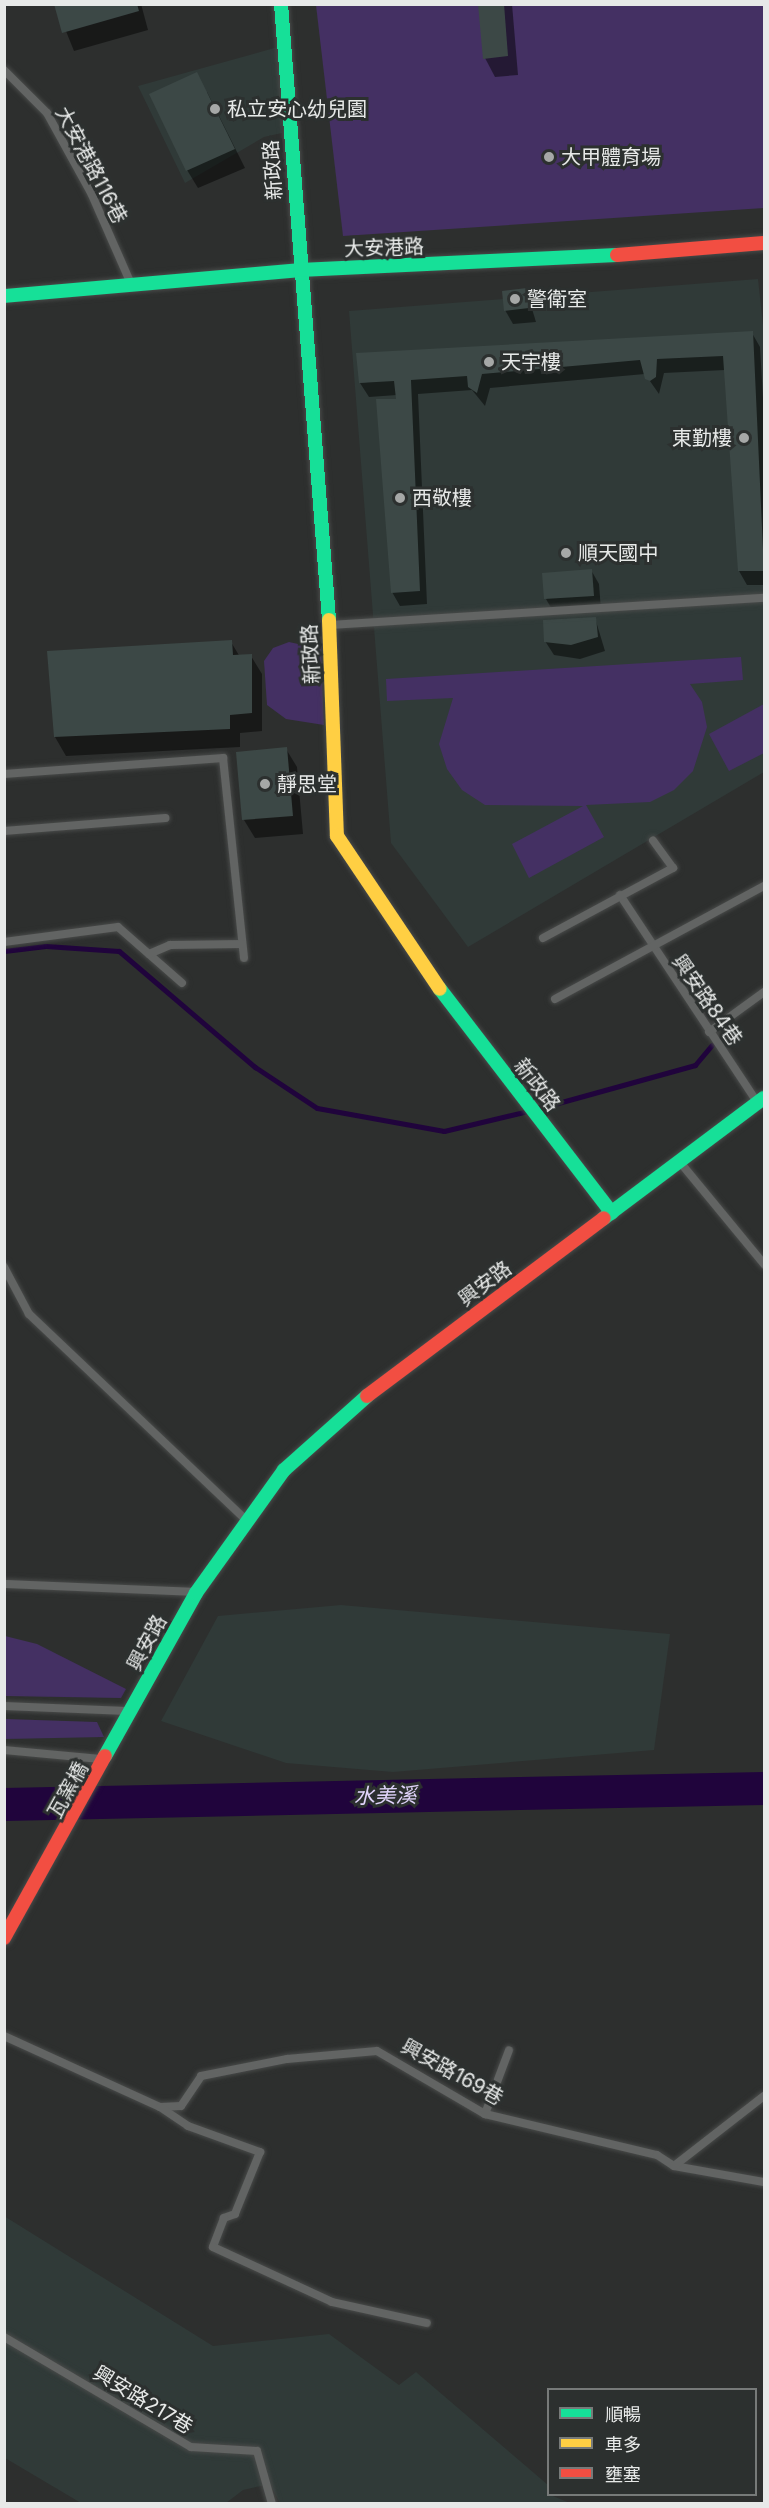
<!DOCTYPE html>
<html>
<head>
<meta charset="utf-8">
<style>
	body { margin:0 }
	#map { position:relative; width:769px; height:2508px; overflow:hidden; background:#2d2f2e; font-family:Inter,"Noto Sans TC",sans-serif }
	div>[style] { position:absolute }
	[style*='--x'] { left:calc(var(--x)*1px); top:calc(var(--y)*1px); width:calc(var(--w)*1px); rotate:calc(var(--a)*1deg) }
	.built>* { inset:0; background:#303a38 }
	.green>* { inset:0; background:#443063 }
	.shadow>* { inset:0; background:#0007 }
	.stream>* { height:5px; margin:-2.5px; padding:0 2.5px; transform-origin:2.5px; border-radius:2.5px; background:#20043c }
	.river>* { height:33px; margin:-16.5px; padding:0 16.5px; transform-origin:16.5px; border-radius:16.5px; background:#20043c }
	.building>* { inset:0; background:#3c4846 }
	.roads { filter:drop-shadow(0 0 2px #484a49) drop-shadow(0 0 2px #484a49) }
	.lane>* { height:8px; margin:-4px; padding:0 4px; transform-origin:4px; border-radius:4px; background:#626463 }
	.fast>* { height:14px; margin:-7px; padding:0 7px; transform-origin:7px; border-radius:7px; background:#16e098 }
	.slow>* { height:14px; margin:-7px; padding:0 7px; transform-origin:7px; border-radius:7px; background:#ffcf43 }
	.jam>* { height:14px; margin:-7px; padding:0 7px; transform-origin:7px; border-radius:7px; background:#f24e42 }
	.dots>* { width:16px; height:16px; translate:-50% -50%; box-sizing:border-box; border:3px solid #2c302f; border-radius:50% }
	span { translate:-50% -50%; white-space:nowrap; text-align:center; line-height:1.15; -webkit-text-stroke:6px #2c302f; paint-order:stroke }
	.poi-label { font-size:20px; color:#e7e9e8 }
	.left { translate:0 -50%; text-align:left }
	.right { translate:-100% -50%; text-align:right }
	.street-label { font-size:20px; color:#e7e9e8 }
	.water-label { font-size:21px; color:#e1d4fb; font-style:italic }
	.frame { position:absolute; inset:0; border:6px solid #e7e9e8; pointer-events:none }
	.legend { position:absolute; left:547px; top:2388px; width:210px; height:108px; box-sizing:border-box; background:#2c302f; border:2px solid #777a79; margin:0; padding:8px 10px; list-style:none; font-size:18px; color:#e7e9e8 }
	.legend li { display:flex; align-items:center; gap:12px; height:30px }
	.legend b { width:30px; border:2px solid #777a79 }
</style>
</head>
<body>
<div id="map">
	<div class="built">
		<div style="clip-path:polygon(278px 47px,282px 133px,264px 137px,185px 183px,138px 86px)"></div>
		<div style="clip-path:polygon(758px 279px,764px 334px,764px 772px,468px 947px,391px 843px,349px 311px)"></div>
		<div style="clip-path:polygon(341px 1605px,670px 1634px,654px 1750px,393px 1772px,286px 1763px,161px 1721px,218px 1616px)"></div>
		<div style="clip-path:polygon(4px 2216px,213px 2346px,329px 2334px,399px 2385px,416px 2372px,548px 2485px,548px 2494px,570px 2503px,280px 2503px,270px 2484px,243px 2490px,226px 2503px,81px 2503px,5px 2458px)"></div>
	</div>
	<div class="green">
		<div style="clip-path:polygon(316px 5px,764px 5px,764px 208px,343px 236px)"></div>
		<div style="clip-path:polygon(289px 642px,321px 649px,324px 725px,286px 719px,267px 705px,264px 661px,273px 648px)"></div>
		<div style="clip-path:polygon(741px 657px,743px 680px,690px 684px,702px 702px,707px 727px,693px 771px,674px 790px,650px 802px,586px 805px,604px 837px,529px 878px,512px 844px,583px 806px,485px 805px,462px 790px,447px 769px,439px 744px,453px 698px,387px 701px,386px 679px)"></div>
		<div style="clip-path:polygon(764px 704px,764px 753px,729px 771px,709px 734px)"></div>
		<div style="clip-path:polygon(5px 1636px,37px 1644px,126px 1689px,121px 1698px,5px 1696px)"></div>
		<div style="clip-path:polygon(5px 1719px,97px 1722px,104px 1737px,5px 1739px)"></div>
	</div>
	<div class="shadow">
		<div style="clip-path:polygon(55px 4px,141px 4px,148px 30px,74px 51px)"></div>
		<div style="clip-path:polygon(480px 4px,512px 4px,518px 75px,495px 77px,485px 58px)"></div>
		<div style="clip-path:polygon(207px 92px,245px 168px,198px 188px,187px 170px)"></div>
		<div style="clip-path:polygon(526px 289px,536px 322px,513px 324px,505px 310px)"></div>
		<div style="clip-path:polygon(752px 333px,760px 347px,764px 415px,764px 585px,747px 585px,739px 571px,725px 370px,664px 373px,659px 394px,645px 374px,490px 388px,485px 406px,472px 390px,418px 394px,427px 604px,400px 606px,392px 592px,397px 395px,369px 397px,360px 383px)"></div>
		<div style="clip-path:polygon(591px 570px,599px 584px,601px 610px,554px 613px,546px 599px)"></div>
		<div style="clip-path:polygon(595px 618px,605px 651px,580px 659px,554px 655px,545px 641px)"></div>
		<div style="clip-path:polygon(231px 642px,240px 657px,251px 656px,262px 674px,262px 731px,240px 733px,240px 747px,66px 756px,55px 737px,49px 653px)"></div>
		<div style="clip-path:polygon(286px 749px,297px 767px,303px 834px,255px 838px,244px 820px)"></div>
	</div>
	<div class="stream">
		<div style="--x:4;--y:951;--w:42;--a:-6.8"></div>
		<div style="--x:46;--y:946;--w:73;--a:3.9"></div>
		<div style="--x:119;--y:951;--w:179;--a:40.5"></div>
		<div style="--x:255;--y:1067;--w:74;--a:33.5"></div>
		<div style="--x:317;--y:1108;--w:129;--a:10.3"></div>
		<div style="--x:444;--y:1131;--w:86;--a:-13.4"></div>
		<div style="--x:540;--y:1108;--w:161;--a:-15.5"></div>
		<div style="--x:695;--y:1065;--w:26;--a:-50"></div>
	</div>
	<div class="river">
		<div style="--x:4;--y:1804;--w:760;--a:-1.21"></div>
	</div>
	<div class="building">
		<div style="clip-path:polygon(54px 4px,137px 4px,139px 11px,62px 33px)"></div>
		<div style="clip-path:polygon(478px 4px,504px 4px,508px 56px,483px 59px)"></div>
		<div style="clip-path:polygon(197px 72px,235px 149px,186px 171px,149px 94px)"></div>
		<div style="clip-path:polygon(527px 288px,529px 308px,504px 311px,502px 291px)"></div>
		<div style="clip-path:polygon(753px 331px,764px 571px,738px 571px,723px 356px,657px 359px,656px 377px,650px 381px,645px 379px,640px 360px,482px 374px,477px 393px,468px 387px,467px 376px,411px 380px,420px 591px,391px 593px,376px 399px,396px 399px,394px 381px,359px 383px,356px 353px)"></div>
		<div style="clip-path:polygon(592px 569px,594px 596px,544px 599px,542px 573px)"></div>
		<div style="clip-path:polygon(596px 617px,598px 637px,571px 645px,544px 642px,543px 620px)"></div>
		<div style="clip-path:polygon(232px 640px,233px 655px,252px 654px,252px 713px,230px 715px,230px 729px,54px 737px,47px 651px)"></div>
		<div style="clip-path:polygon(287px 747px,293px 816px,242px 820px,236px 752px)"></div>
	</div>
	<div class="roads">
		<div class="lane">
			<div style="--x:4;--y:70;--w:61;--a:45"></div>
			<div style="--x:47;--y:113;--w:94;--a:61.2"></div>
			<div style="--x:92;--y:195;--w:97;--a:66.3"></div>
			<div style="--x:330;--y:625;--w:435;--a:-3.6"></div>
			<div style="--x:4;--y:774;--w:220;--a:-4.2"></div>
			<div style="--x:223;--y:758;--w:201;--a:84"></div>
			<div style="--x:4;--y:831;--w:162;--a:-4.6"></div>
			<div style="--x:620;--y:895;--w:248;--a:56.5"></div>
			<div style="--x:543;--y:938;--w:148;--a:-28.3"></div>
			<div style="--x:673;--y:868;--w:34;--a:-126"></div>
			<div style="--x:4;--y:942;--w:115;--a:-7.5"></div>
			<div style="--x:118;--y:927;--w:85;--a:41.2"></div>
			<div style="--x:149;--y:954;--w:23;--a:-23"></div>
			<div style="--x:170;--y:945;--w:72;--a:-0.8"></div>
			<div style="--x:555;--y:999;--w:238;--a:-28.4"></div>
			<div style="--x:709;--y:1032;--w:68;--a:-36"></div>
			<div style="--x:679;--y:1161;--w:134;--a:50.5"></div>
			<div style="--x:4;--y:1267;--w:53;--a:62"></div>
			<div style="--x:29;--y:1314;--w:298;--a:43.5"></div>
			<div style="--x:4;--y:1584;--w:189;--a:2.4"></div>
			<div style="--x:4;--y:1706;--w:123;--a:2.3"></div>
			<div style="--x:4;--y:1750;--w:97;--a:5.3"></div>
			<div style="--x:4;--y:2036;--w:171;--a:24.5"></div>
			<div style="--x:160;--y:2107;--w:21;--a:-3"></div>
			<div style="--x:181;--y:2106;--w:36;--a:-56"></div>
			<div style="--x:201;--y:2076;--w:88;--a:-11.2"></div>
			<div style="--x:287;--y:2059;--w:90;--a:-5.1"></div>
			<div style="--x:377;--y:2051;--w:125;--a:30.3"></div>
			<div style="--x:485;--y:2114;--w:177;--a:13.4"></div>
			<div style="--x:657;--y:2155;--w:20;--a:33"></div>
			<div style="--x:674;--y:2166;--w:91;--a:10.1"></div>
			<div style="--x:160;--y:2107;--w:34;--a:34"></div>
			<div style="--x:188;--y:2126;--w:77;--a:19.9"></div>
			<div style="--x:260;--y:2152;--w:67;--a:112"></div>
			<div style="--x:235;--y:2214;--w:12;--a:160"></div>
			<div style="--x:224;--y:2218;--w:31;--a:111"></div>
			<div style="--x:213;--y:2247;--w:131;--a:24.8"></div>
			<div style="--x:332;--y:2302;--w:97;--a:12.5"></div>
			<div style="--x:485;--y:2114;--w:68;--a:-69.4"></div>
			<div style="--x:674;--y:2166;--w:114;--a:-37.9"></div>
			<div style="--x:4;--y:2337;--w:217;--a:30.5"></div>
			<div style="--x:191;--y:2447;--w:66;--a:3.5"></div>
			<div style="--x:257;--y:2451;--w:55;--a:74.2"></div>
		</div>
		<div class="fast">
			<div style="--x:281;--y:4;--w:618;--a:85.54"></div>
			<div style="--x:4;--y:296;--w:297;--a:-5"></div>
			<div style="--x:300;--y:270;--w:317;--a:-2.7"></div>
			<div style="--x:440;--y:989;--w:282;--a:52.5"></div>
			<div style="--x:604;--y:1218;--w:200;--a:-36.9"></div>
			<div style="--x:105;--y:1756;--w:187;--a:-60.8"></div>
			<div style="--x:196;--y:1593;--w:151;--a:-54.4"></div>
			<div style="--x:284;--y:1470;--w:111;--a:-41.7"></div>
		</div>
		<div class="slow">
			<div style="--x:329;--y:620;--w:216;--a:87.9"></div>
			<div style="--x:337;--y:836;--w:184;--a:56.1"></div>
		</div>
		<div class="jam">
			<div style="--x:617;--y:255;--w:147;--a:-4.7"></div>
			<div style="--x:367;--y:1396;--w:296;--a:-36.9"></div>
			<div style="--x:4;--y:1938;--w:208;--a:-61"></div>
		</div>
	</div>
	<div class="dots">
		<div style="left:215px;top:109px;background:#a6a8a7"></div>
		<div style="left:549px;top:157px;background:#a6a8a7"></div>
		<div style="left:515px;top:299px;background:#a6a8a7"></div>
		<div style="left:489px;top:362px;background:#a6a8a7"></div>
		<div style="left:744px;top:438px;background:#a6a8a7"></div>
		<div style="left:400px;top:498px;background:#a6a8a7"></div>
		<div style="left:566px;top:553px;background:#a6a8a7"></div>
		<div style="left:265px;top:784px;background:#a6a8a7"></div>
	</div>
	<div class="poi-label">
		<span class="left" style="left:227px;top:109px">私立安心幼兒園</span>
		<span class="left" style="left:561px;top:157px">大甲體育場</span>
		<span class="left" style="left:527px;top:299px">警衛室</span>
		<span class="left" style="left:501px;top:362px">天宇樓</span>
		<span class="right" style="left:732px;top:438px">東勤樓</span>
		<span class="left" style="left:412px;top:498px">西敬樓</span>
		<span class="left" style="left:578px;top:553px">順天國中</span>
		<span class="left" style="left:277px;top:784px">靜思堂</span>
	</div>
	<div class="street-label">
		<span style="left:91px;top:165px;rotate:62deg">大安港路116巷</span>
		<span style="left:273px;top:170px;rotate:-94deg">新政路</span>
		<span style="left:384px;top:248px;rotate:-2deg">大安港路</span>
		<span style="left:311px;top:654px;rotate:-93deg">新政路</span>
		<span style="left:707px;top:1000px;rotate:55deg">興安路84巷</span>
		<span style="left:537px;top:1085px;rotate:52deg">新政路</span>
		<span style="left:485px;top:1284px;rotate:-37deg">興安路</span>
		<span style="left:147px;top:1643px;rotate:-62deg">興安路</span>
		<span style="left:68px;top:1790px;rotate:-61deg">瓦窯橋</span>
		<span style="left:452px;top:2072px;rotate:29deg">興安路169巷</span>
		<span style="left:143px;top:2400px;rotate:31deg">興安路217巷</span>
	</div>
	<div class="water-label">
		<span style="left:385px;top:1796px;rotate:-1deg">水美溪</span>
	</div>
	<div class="frame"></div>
	<ul class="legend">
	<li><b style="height:8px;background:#16e098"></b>順暢</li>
	<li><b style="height:8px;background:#ffcf43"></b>車多</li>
	<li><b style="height:8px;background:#f24e42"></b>壅塞</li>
	</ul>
</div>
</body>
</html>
